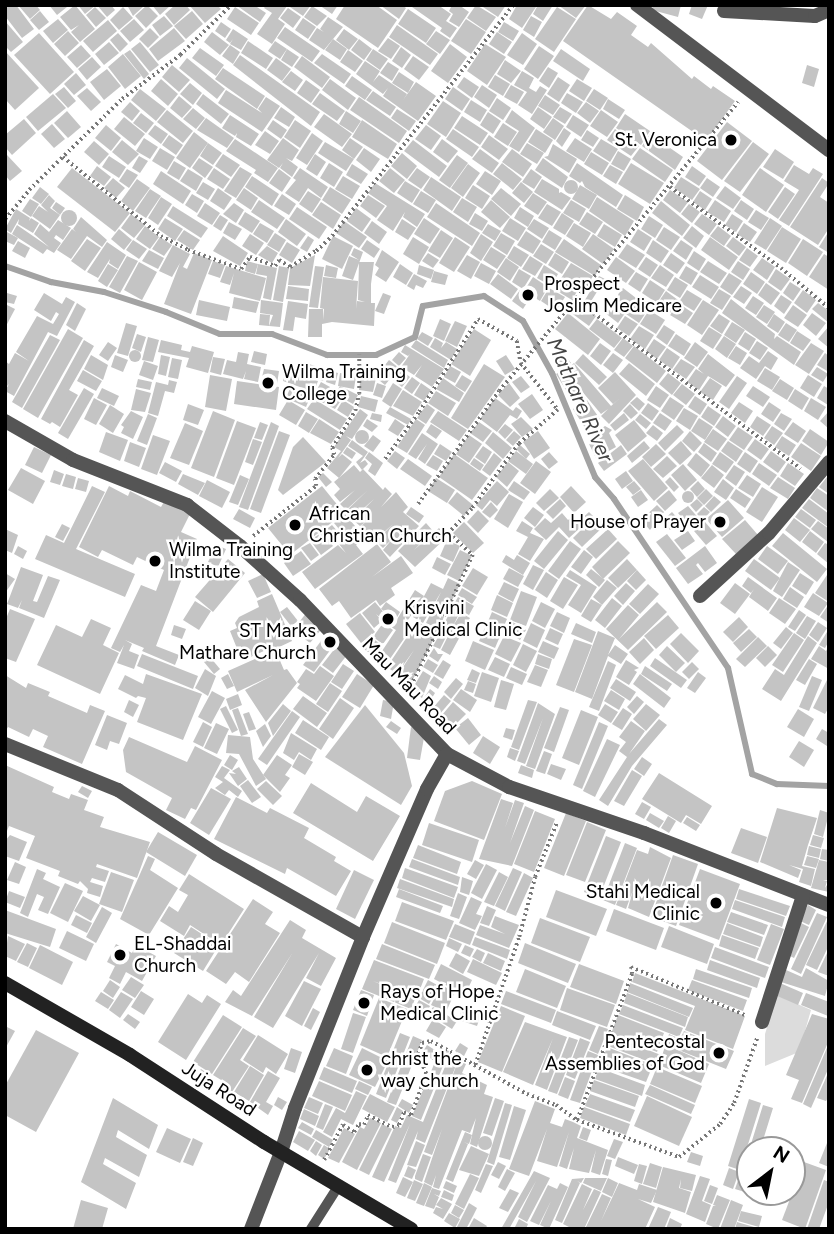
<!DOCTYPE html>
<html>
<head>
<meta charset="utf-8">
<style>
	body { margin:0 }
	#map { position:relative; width:834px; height:1234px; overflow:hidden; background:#fff; font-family:Figtree,sans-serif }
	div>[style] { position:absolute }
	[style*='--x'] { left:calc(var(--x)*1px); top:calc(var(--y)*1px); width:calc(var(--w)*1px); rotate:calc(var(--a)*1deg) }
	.green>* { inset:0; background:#dcdcdc }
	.stream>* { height:6px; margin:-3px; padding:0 3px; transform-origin:3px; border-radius:3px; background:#a3a3a3 }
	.building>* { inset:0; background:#c4c4c4 }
	.round { border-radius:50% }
	.path>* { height:3.5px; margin-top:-1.75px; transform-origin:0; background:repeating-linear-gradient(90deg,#777 0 2px,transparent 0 5.5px) }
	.service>* { height:10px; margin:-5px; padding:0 5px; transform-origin:5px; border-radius:5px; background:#555 }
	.minor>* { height:14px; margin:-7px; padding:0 7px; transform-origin:7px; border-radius:7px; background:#555 }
	.tertiary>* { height:14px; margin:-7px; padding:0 7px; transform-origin:7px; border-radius:7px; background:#555 }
	.secondary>* { height:14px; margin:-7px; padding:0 7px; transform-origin:7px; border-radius:7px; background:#222 }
	.dots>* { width:19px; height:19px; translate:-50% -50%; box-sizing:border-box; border:4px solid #fff; border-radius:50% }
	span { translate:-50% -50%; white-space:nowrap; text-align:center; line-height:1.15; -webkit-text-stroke:5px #fff; paint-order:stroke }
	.poi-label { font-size:19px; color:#000 }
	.right { translate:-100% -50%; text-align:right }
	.left { translate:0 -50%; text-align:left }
	.street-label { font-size:19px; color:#000 }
	.water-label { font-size:21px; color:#444; font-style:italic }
	.frame { position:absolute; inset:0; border:7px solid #000; pointer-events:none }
	.north { position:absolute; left:736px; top:1136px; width:70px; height:70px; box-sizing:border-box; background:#fff; border:2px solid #999; border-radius:50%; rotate:32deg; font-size:19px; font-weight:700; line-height:28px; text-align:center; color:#000 }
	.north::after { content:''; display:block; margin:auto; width:24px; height:32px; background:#000; clip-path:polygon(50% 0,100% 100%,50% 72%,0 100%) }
</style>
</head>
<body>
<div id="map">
	<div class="green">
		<div style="clip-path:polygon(777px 995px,811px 1010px,799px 1052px,765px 1066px,765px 1034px)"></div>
	</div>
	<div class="stream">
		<div style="--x:5;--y:266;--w:49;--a:19.2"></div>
		<div style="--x:51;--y:282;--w:54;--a:10.7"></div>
		<div style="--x:104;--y:292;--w:65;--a:17.9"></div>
		<div style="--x:166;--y:312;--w:58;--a:22.2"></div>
		<div style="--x:220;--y:334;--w:52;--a:0"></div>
		<div style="--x:272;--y:334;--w:59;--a:20.9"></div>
		<div style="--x:327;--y:355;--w:49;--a:0"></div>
		<div style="--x:376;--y:355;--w:43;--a:-24.8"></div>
		<div style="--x:415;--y:337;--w:32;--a:-76"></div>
		<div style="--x:423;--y:306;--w:62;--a:-9.3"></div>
		<div style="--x:484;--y:296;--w:46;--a:32.7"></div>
		<div style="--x:523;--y:321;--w:60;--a:60.9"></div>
		<div style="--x:552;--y:373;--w:113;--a:67.5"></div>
		<div style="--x:595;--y:477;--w:29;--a:49"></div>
		<div style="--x:614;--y:499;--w:204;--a:56"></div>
		<div style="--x:728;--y:668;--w:109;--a:77.2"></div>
		<div style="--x:752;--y:774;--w:27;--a:22"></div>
		<div style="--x:777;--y:784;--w:52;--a:2.2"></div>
	</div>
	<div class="building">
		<div style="clip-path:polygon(10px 5px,16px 5px,34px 29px,22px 38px,5px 16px,5px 9px)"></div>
		<div style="clip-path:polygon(18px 5px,36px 5px,40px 10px,30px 19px)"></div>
		<div style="clip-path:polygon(49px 5px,66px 5px,67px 7px,57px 15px)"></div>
		<div style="clip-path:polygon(75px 5px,95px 29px,80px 42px,71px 32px,79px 25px,71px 30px,60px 17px)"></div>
		<div style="clip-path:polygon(78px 5px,96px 5px,85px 14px)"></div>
		<div style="clip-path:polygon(97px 5px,111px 5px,115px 10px,107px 17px)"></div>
		<div style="clip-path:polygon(127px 5px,145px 5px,133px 16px)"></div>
		<div style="clip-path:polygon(147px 5px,158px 16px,146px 28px,135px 16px)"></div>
		<div style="clip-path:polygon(152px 5px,171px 5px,160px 15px)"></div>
		<div style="clip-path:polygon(175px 5px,186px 5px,190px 10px,174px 25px,165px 14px)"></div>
		<div style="clip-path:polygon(189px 5px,217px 5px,221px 9px,205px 23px)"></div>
		<div style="clip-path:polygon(236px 5px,254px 5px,266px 13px,260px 22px)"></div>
		<div style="clip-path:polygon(266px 5px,287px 6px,278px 19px,285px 24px,272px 44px,257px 34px,272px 13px,264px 8px)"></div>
		<div style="clip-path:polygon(287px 5px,311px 5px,303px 16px)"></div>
		<div style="clip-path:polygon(319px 5px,338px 5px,332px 14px)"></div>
		<div style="clip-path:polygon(345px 5px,376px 5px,397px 20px,378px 48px,336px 19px)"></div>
		<div style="clip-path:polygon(380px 5px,402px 5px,406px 8px,399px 19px)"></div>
		<div style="clip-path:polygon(413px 5px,438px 5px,451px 14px,446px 21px,457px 28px,450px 38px,440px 31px,442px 28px,412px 7px)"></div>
		<div style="clip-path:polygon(452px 5px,459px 5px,469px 12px,459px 27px,449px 21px,453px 14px,449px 11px)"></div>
		<div style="clip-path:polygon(476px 5px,496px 17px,486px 31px,467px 18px)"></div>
		<div style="clip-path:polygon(480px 5px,506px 5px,498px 17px)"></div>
		<div style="clip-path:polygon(517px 5px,536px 7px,522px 28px,509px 19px)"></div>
		<div style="clip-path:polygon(538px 5px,553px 5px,543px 21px,533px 14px)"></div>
		<div style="clip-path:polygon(558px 5px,586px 5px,576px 18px)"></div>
		<div style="clip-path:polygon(588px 5px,611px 19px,617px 12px,637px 26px,631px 35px,648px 47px,651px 43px,692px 79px,694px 76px,711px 89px,713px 86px,735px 101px,706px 141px,563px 41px)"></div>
		<div style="clip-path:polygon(653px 5px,681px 5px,678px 17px,652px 10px)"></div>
		<div style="clip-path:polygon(692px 5px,708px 5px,702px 19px,689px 14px)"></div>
		<div style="clip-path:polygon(312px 6px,327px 16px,317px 26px,304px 17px)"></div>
		<div style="clip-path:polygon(95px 7px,106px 18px,96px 27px,86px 15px)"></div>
		<div style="clip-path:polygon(123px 7px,133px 18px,119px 30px,110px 20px)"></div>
		<div style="clip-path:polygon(235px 7px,259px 23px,251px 35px,227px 19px)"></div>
		<div style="clip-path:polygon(557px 7px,576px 19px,554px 52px,535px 39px)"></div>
		<div style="clip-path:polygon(288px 8px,301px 17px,293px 28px,280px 18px)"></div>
		<div style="clip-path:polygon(408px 9px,436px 28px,426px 43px,398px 24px)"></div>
		<div style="clip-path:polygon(40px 11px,49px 22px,39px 30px,30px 20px)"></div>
		<div style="clip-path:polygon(192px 11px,203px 24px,186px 39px,174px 26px)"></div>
		<div style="clip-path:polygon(164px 16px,173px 26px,160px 36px,152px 25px)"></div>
		<div style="clip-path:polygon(531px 16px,542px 22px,534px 37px,523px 30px)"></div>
		<div style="clip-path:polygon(328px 17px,343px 27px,324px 50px,309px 40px,317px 28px,324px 32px,320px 29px)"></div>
		<div style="clip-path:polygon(303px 18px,316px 27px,308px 39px,295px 30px)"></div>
		<div style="clip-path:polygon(58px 19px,68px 30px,53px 43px,43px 31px)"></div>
		<div style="clip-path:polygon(134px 19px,144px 30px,130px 42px,120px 31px)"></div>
		<div style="clip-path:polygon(466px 19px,486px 32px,471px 54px,451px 41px)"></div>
		<div style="clip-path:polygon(108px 20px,117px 31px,93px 52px,83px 41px)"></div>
		<div style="clip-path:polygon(5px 21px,23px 42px,11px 52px,5px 46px)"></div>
		<div style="clip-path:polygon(221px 22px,231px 29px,225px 38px,215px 31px)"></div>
		<div style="clip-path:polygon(504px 22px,519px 31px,513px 41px,498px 32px)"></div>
		<div style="clip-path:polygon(397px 25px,438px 54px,430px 65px,389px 37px)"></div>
		<div style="clip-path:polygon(285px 27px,320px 51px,312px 62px,277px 38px)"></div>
		<div style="clip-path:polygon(150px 28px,159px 37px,148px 48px,139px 39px)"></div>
		<div style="clip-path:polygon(174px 28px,185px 41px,158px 61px,149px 49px)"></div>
		<div style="clip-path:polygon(233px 29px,248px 39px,241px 50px,230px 44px,233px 39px,230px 43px,226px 40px)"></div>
		<div style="clip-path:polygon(344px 29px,358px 39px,349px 50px,336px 40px)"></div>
		<div style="clip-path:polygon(68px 31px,79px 43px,65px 56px,54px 44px)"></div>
		<div style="clip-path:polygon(436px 31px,450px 40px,440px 54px,426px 44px)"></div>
		<div style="clip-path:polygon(212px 32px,229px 45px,220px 55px,204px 42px)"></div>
		<div style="clip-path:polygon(497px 32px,512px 42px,504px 54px,489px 44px)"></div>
		<div style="clip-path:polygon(39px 33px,74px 72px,50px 94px,14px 55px)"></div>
		<div style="clip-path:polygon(118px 33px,128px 44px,120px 52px,110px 40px)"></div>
		<div style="clip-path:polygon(522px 33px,537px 44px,523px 65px,507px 55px)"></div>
		<div style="clip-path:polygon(388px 38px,400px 46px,391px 59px,378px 51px)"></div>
		<div style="clip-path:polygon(333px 39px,347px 49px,340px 60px,325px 50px)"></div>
		<div style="clip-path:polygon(359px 39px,372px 49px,364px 60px,351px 50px)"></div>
		<div style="clip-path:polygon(248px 41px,273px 58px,266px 69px,241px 53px)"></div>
		<div style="clip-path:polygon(275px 41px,287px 49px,280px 59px,268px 51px)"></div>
		<div style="clip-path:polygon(109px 42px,119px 53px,104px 65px,95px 54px)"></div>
		<div style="clip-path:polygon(140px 42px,159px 65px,150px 72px,131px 49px)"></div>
		<div style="clip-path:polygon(450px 44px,467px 57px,448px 83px,431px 71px)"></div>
		<div style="clip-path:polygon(485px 44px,506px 57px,487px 85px,467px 71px)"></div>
		<div style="clip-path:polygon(81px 45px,91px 56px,77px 68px,67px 57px)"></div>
		<div style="clip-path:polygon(230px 45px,240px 52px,233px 64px,222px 56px)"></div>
		<div style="clip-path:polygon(539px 46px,554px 56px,538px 79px,524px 69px)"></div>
		<div style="clip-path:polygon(401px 47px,411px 55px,402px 68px,392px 61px)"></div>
		<div style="clip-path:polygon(200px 48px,224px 65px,216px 76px,192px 58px)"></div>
		<div style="clip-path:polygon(287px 49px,299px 57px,292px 67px,281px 60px)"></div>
		<div style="clip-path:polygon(373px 49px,388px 59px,380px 70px,366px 60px)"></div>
		<div style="clip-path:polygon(561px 49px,590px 69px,583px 81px,553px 61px)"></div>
		<div style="clip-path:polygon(130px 50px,149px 74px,144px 79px,124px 54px)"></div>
		<div style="clip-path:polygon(348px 50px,363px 61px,355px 72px,340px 62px)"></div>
		<div style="clip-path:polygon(5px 51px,39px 88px,15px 110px,5px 99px)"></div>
		<div style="clip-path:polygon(123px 54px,141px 76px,125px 89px,108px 67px)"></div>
		<div style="clip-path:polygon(322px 54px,351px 74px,344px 84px,314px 63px)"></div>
		<div style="clip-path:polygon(240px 55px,320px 112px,311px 126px,233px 65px)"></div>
		<div style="clip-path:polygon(302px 56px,330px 77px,322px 88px,294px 67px)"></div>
		<div style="clip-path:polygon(413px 56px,429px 67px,419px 80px,404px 69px)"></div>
		<div style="clip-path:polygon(92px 57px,101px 67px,87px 80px,78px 69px)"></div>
		<div style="clip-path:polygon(187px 58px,225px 89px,217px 99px,179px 68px)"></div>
		<div style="clip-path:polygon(276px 58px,291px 69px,282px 81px,267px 70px)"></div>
		<div style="clip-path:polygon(505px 60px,521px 71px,511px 83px,497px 74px)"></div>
		<div style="clip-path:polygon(365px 61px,380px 71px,373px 82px,379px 75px,407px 94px,403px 100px,416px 82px,436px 96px,418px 121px,383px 96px,388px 88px,383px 94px,356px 74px)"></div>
		<div style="clip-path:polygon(388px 62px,399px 69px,392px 81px,380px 73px)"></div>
		<div style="clip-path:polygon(172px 65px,190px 80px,179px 92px,162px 77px)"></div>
		<div style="clip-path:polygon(807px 65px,819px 69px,814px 87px,802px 83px)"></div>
		<div style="clip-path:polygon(548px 67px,558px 73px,549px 88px,539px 81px)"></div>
		<div style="clip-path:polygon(223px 68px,265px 96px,257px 109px,215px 79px)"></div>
		<div style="clip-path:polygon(107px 69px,121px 86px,104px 100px,90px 82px)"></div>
		<div style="clip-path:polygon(291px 71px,303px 80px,295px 91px,282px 82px)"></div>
		<div style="clip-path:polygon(522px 71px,534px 78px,529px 88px,536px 92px,540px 86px,547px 90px,532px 114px,518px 105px,527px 92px,514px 85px)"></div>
		<div style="clip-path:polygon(399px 72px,414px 82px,408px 93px,392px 83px)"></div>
		<div style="clip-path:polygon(76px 73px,86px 85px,74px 95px,64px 84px)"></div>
		<div style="clip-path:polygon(495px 75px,510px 84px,503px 96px,488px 87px)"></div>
		<div style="clip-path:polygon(352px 76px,372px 90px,365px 100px,345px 86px)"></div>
		<div style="clip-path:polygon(464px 77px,479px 87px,472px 98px,457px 87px)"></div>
		<div style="clip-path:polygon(558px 77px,570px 85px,559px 102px,547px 94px)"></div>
		<div style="clip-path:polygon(161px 79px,178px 94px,168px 106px,151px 91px)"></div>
		<div style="clip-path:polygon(330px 79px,356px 98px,348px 110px,322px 90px)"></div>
		<div style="clip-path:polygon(577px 79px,592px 88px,584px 101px,569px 91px)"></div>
		<div style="clip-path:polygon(306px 80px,320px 90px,311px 103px,297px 93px)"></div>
		<div style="clip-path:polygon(190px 83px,202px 93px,193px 105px,180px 94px)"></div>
		<div style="clip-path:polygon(482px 85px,497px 95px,489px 108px,474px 97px)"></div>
		<div style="clip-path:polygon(511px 85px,524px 92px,517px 104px,504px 97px)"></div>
		<div style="clip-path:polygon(64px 87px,76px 101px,68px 108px,55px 94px)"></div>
		<div style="clip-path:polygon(453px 87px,470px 99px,462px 111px,445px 99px)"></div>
		<div style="clip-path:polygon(87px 88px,101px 102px,91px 111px,77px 96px)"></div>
		<div style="clip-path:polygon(140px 89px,166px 109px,156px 121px,131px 100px)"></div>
		<div style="clip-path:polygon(594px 89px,608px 98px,600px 110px,586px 101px)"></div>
		<div style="clip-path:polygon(226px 90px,262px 113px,258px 109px,266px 97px,280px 106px,262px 132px,218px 103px)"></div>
		<div style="clip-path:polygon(373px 91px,396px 107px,390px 116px,366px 100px)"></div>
		<div style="clip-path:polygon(320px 93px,345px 111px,337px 121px,312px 104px)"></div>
		<div style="clip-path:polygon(567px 93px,583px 102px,576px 113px,561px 103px)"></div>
		<div style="clip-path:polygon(53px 94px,66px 108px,38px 131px,26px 117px)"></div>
		<div style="clip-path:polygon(203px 94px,229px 114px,221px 124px,196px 104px)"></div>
		<div style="clip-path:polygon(545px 95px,560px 105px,553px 115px,538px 106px)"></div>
		<div style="clip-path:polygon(179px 96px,192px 107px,182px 118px,170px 108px)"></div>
		<div style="clip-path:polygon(359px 97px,407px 131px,399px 143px,350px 110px)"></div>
		<div style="clip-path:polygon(497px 98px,511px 108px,503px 120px,489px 111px)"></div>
		<div style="clip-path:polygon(608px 99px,625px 110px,619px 119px,603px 109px)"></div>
		<div style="clip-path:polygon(471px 100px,487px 110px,480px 122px,464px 112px)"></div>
		<div style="clip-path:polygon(443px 101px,461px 113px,446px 137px,427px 124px)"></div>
		<div style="clip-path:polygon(130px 102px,140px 111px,132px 121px,121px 112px)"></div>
		<div style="clip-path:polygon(586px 102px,599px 111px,590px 123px,577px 113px)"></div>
		<div style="clip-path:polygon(281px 107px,295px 117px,289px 127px,274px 118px)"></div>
		<div style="clip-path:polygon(538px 107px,552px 117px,544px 129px,530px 119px)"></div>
		<div style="clip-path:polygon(560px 107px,572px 114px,565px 124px,553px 117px)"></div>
		<div style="clip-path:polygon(193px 108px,205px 118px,196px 129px,183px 119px)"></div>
		<div style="clip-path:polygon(397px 109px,416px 121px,409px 131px,391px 118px)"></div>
		<div style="clip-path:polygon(167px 110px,193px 131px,183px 143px,157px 122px)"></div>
		<div style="clip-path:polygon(512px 110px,535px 128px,519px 152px,509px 146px,519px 131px,505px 122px)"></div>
		<div style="clip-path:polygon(601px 110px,618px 122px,607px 137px,590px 126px)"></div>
		<div style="clip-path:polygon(67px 111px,81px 127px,68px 138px,54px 123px)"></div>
		<div style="clip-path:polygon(346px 111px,361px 121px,353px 133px,339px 124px)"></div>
		<div style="clip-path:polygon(488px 112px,501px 121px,493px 134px,480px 125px)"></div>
		<div style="clip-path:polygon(141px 113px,154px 123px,146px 133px,133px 123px)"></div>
		<div style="clip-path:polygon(324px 114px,352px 134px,342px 147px,314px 127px)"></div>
		<div style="clip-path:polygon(625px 114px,650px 131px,641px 145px,616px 128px)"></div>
		<div style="clip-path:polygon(230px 115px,259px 134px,251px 146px,236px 137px,237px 133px,235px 136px,222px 128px)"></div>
		<div style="clip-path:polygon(573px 115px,589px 125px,581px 137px,566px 127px)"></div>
		<div style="clip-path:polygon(462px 116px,488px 133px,480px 145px,454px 128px)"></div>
		<div style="clip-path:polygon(124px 117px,145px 134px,135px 146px,114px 129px)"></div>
		<div style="clip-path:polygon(206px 118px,234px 138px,227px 148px,197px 130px)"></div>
		<div style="clip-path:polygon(553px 118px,564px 126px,555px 140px,543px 132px)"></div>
		<div style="clip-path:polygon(24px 119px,36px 133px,12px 155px,5px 147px,5px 135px)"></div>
		<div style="clip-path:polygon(273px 120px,287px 130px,281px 139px,267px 129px)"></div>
		<div style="clip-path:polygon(295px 120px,311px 131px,300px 148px,284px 137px)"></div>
		<div style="clip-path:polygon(362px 120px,397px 144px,388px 159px,352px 137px)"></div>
		<div style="clip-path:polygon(727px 122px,752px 141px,722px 180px,697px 161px)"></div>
		<div style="clip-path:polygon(503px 123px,517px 132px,508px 146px,494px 137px)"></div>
		<div style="clip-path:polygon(52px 124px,65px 139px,54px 148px,41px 134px)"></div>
		<div style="clip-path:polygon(106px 125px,121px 138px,111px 151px,95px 138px)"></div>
		<div style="clip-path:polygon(155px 125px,168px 134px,161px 144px,148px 134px)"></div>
		<div style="clip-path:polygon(426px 125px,441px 136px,431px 150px,415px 139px)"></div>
		<div style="clip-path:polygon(564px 128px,571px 133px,562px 147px,556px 141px)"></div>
		<div style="clip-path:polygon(453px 129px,479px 147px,472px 157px,446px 139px)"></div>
		<div style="clip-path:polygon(536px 129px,553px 140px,545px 153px,528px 142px)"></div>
		<div style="clip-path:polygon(615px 129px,639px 146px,631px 156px,607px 140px)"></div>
		<div style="clip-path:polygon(587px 130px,599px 138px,593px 147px,581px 140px)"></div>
		<div style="clip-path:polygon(265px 131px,279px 141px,270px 154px,255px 145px)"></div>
		<div style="clip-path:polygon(194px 132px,208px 143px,190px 168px,176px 158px)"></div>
		<div style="clip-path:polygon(312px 133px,323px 141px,307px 165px,296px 158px)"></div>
		<div style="clip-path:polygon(650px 134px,683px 157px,675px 170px,642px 146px)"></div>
		<div style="clip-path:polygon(169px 135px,183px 145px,176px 155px,162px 145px)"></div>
		<div style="clip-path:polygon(489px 135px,508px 149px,499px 160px,481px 147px)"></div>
		<div style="clip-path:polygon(144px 138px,158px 147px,150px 159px,136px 151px)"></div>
		<div style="clip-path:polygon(283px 138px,299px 150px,292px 161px,286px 158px,298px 167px,292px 177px,280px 168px,283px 163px,279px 168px,267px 160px)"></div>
		<div style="clip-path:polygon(350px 138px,363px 147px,354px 159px,342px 150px)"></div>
		<div style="clip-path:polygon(575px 138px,592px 149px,584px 162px,566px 151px)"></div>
		<div style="clip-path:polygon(235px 139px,278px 168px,268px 182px,254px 173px,256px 170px,226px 151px)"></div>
		<div style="clip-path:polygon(442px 139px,458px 151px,448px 163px,433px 152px)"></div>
		<div style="clip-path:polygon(601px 139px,618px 149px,610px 162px,593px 151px)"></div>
		<div style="clip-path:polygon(122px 140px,139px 154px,128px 165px,112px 152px)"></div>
		<div style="clip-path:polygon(413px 140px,447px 166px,439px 177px,404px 151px)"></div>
		<div style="clip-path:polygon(94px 141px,109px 154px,99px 165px,84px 152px)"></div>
		<div style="clip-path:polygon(325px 142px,354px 159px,346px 171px,318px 153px)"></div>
		<div style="clip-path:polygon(753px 142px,769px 154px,740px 192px,724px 181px)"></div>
		<div style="clip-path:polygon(208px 143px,222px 153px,213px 165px,200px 156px)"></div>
		<div style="clip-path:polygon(527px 143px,544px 153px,537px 164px,520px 154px)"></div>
		<div style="clip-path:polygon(553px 144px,577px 159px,569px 173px,544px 157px,548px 156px)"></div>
		<div style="clip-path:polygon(160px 148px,175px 157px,167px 170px,152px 161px)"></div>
		<div style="clip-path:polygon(364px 148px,380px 159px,371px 172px,356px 160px)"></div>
		<div style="clip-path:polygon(640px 148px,673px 170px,665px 182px,632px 159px)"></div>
		<div style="clip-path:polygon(480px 149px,499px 163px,492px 173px,472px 159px)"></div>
		<div style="clip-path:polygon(512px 149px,532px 164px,523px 177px,502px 162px)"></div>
		<div style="clip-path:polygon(775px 149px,794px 162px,783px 179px,763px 167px)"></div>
		<div style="clip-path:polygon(618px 151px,631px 159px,624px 171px,611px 164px)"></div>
		<div style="clip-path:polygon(591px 152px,609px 163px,602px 175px,584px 164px)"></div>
		<div style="clip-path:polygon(402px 153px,417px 166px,407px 179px,391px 166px)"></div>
		<div style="clip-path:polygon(223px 154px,240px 165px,231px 177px,215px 166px)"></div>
		<div style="clip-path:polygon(315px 154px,326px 162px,317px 176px,306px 169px)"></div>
		<div style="clip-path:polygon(7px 155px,22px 171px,10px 181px,5px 175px)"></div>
		<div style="clip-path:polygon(457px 155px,468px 163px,450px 188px,439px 180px)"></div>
		<div style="clip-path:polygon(109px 156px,126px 167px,119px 178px,102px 167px)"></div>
		<div style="clip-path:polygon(139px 156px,148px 161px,140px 173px,132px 168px)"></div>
		<div style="clip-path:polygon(199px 158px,213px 167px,205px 178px,192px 168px)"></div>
		<div style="clip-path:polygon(543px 158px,568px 177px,562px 188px,535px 170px)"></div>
		<div style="clip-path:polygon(174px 161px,186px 168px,179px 180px,167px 173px)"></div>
		<div style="clip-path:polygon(329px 163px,343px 172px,334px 187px,320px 178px)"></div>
		<div style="clip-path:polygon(502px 163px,522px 179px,513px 190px,493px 174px)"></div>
		<div style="clip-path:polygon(577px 163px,623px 195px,616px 207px,585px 187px,582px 181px,580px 183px,569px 176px)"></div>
		<div style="clip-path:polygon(631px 163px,664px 183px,650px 204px,618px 184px)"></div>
		<div style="clip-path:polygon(352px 164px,368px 174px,361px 184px,346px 175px)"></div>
		<div style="clip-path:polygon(468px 164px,480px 173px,463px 197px,451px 188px)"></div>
		<div style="clip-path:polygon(610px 165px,623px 172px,616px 184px,603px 176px)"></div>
		<div style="clip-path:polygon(794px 165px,809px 174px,813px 168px,823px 174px,789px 226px,779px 220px,799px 190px,784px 181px)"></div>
		<div style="clip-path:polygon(97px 166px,111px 177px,104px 186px,90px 176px)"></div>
		<div style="clip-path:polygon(692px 166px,706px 176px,699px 186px,685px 177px)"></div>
		<div style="clip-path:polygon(240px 167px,252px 174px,236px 198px,224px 191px)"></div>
		<div style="clip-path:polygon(72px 168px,130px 213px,115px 232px,57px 187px)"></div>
		<div style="clip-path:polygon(214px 168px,230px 179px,223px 189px,207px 179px)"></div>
		<div style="clip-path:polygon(300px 168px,328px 187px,321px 198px,308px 188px,299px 202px,285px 193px,296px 180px,293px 178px)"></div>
		<div style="clip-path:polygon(390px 168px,405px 180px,394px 193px,379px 181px)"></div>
		<div style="clip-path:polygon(417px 168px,430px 177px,421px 189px,408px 180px)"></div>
		<div style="clip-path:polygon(760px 168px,784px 185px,766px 212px,742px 195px)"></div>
		<div style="clip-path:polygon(127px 169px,138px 175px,129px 188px,119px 181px)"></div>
		<div style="clip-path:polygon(188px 169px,203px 178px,196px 191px,180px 181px)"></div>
		<div style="clip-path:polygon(279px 169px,291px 178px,282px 192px,269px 183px)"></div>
		<div style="clip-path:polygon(531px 169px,542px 177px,534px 189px,522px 182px)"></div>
		<div style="clip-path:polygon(161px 171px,191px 191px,183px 204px,153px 184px)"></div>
		<div style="clip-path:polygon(485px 171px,501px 181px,492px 195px,476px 184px)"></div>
		<div style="clip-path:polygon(252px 176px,279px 194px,272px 206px,245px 187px)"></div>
		<div style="clip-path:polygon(343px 176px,360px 186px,352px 199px,335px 189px)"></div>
		<div style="clip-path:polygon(431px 177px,461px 197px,452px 211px,423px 190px)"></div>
		<div style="clip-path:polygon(681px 177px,700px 189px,692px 200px,674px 188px)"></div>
		<div style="clip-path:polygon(113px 178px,125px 188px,116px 198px,104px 188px)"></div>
		<div style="clip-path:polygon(707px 178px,720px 187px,713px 197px,700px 188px)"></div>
		<div style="clip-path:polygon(822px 178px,829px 183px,820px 197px,829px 203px,829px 228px,818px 245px,790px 227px)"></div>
		<div style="clip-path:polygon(137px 179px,150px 188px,133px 211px,121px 201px)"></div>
		<div style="clip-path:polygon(542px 179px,559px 189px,559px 193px,561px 192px,571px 198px,562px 210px,548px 201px,550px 197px,548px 201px,534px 192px)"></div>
		<div class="round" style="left:564px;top:180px;width:14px;height:14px"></div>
		<div style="clip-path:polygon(405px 181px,420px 190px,412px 203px,397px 193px)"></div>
		<div style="clip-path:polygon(203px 182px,215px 189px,208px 200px,196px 193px)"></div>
		<div style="clip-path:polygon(521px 182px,533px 192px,524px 203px,512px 193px)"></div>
		<div style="clip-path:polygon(375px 183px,425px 214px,417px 227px,403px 217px,405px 212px,393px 231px,377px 220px,387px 206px,368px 193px)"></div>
		<div style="clip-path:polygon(473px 185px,490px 196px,482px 209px,465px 198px)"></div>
		<div style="clip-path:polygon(580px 185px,597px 195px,589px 209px,572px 199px)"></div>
		<div style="clip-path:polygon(725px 186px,741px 198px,733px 209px,716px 198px)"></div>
		<div style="clip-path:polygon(40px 187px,49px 194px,41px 204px,32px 198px)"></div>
		<div style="clip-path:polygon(330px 187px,351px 200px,342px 214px,322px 200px)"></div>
		<div style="clip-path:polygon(785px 187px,795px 194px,778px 219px,768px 212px)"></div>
		<div style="clip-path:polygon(218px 188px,232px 198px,224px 210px,210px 201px)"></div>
		<div style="clip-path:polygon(244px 188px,258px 198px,251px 210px,236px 200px)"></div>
		<div style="clip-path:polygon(501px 188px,521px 204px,511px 216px,491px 199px)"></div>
		<div style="clip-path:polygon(150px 189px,161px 196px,146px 218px,135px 211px)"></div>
		<div style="clip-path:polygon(670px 190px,688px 202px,680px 213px,663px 200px)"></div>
		<div style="clip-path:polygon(308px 191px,321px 199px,312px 213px,299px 204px)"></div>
		<div style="clip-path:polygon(421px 191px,436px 200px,428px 213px,413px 204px)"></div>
		<div style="clip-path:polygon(700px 191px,712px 199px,705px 210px,693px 202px)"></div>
		<div style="clip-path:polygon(533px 193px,547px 202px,538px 215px,524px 206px)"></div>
		<div style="clip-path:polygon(192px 194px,204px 201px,197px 213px,185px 205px)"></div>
		<div style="clip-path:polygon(282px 194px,296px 204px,289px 215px,274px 206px)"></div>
		<div style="clip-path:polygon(49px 195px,55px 201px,50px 208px,60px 215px,50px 229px,32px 216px,39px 206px,48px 212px,41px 205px)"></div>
		<div style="clip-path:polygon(368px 195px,385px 206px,376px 218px,360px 206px)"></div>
		<div style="clip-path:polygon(625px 195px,644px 207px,637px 221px,617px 209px)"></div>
		<div style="clip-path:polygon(161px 197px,172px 204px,158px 225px,148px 218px)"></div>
		<div style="clip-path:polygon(597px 197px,634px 221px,625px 236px,589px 211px)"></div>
		<div style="clip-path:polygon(462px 198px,477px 207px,468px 222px,453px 212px)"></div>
		<div style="clip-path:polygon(30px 199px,39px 204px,31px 217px,22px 211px)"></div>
		<div style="clip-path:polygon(259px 200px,285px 218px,277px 229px,251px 212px)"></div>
		<div style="clip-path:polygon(491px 200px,510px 217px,500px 228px,481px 212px)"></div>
		<div style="clip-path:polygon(571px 200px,586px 209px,579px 222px,563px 213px)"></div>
		<div style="clip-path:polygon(715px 200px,731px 211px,724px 222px,707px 212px)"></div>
		<div style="clip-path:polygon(741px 200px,754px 209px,747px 220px,734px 211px)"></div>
		<div style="clip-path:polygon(661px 201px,690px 225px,682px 236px,652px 213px)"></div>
		<div style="clip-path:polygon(56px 202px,65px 208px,60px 215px,52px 208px)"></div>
		<div style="clip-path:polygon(321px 202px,341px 215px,333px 229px,312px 215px)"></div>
		<div style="clip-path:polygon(205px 203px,220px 213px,212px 225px,197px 216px)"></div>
		<div style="clip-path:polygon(234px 203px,244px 210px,236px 223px,223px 214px)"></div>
		<div style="clip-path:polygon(436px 203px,480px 233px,472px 246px,427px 217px)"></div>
		<div style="clip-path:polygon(547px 204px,561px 212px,552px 226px,538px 218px)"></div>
		<div style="clip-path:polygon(689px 204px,700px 212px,692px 223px,681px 214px)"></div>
		<div style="clip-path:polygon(173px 206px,208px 228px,201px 238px,167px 216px)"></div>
		<div style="clip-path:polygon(297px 207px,327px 227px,319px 239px,289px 219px)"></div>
		<div style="clip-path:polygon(520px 207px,534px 216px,528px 227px,514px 218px)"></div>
		<div style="clip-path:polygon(356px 208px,371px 219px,362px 232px,347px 221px)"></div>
		<div style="clip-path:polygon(16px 209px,30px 218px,29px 221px,31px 218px,39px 223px,33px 233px,18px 224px,19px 219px,11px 233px,5px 229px)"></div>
		<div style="clip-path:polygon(756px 210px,769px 218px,761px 230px,748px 222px)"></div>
		<div class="round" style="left:61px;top:210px;width:16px;height:16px"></div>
		<div style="clip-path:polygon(245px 212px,260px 221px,252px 233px,238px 224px)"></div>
		<div style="clip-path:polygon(587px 212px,603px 222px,595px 234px,579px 224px)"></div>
		<div style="clip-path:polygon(475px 213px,488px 221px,482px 231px,469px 224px)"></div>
		<div style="clip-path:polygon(562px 213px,574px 221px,565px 235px,553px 228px)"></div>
		<div style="clip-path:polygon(131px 214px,145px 225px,134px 238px,121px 228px)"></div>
		<div style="clip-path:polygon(702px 214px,717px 224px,709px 235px,694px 224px)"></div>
		<div style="clip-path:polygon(732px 214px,743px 221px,736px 232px,725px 225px)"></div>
		<div style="clip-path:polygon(220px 215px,228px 220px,221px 231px,213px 226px)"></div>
		<div style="clip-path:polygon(649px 216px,663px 225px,655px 238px,641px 229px)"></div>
		<div style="clip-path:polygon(81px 217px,107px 240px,102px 247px,87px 236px,71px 259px,57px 250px,72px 229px,76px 232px,73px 229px)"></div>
		<div style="clip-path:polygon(165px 218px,183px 229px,175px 241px,158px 229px)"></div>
		<div style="clip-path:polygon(424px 218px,440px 229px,430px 244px,414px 234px)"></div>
		<div style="clip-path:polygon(510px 218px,526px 228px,518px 241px,502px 231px)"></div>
		<div style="clip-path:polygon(770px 218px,782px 226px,766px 250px,754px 243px)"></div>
		<div style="clip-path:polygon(286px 219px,306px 234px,297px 246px,278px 232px)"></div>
		<div style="clip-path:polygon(402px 219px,416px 228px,408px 240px,395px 232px)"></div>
		<div style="clip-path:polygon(534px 219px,549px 228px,542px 239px,527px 229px)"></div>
		<div style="clip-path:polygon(58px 220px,71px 228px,63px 240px,56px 235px,54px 238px,61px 243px,54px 253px,47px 249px,43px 254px,12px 234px,17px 225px,49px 247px,34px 234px,40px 224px,49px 232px)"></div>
		<div style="clip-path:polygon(344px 221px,367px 237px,359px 248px,336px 233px)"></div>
		<div style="clip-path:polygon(372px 221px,387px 232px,379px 244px,364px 233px)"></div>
		<div style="clip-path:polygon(229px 222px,242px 229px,235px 240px,223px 233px)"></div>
		<div style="clip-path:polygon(260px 223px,274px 231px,267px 243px,253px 234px)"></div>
		<div style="clip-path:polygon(574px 223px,591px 233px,583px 247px,566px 236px)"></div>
		<div style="clip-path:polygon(744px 223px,757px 232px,750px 242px,737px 234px)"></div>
		<div style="clip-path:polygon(488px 224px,501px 231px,495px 241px,482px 233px)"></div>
		<div style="clip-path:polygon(604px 224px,622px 235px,615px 247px,597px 236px)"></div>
		<div style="clip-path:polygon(145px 226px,159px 237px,150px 249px,136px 239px)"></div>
		<div style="clip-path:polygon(692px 226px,704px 236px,696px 248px,683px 238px)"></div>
		<div style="clip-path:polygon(718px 226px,731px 236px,724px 246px,710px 236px)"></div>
		<div style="clip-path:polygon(664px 227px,680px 237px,671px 250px,656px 240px)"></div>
		<div style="clip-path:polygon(782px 227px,801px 239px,786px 263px,767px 251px)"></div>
		<div style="clip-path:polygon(119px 229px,132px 240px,124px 250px,111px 239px)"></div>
		<div style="clip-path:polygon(638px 229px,652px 238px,644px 251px,630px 242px)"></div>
		<div style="clip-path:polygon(184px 230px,200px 240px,193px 250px,177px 240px)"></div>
		<div style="clip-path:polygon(441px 230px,453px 238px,440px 258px,428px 251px)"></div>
		<div style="clip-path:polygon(549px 230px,562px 238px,555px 250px,542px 242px)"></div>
		<div style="clip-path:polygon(5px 231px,18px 238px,14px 245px,5px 241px)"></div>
		<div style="clip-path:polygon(526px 231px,541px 241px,533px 254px,517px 245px)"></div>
		<div style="clip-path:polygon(829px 231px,829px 253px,819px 247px)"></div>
		<div style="clip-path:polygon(275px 233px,286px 240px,279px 252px,267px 245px)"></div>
		<div style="clip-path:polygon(501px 233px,515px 241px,507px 255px,493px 246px)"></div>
		<div style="clip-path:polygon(250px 234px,264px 243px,256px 255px,242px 246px)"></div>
		<div style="clip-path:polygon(481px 234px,493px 242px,481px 261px,470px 253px)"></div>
		<div style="clip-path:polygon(593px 234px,614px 249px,603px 264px,582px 249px)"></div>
		<div style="clip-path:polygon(223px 236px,248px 253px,240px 266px,213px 251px)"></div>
		<div style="clip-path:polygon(308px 236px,314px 240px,307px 252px,300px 248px)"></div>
		<div style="clip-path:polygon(333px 236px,353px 246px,342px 269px,322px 259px)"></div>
		<div style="clip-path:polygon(160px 237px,172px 245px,164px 256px,152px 249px)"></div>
		<div style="clip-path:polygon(413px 237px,429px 247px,419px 264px,403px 254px)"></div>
		<div style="clip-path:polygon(455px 237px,470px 247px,454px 272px,439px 263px)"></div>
		<div style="clip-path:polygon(710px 237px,738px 257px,729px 270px,701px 250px)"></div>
		<div style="clip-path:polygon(733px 237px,746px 247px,739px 256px,726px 246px)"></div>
		<div style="clip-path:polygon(87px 239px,101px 248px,85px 271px,71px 261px)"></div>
		<div style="clip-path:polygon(564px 239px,601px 265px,595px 276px,555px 252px)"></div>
		<div style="clip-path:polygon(803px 239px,823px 252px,807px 276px,788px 263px)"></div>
		<div style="clip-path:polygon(133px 240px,147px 249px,139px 259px,126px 250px)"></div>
		<div style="clip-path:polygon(367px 240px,380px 249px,374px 258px,361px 249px)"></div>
		<div style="clip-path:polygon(653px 240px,669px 251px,661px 263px,646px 253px)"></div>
		<div style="clip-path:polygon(681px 240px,693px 248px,686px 260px,673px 251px)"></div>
		<div style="clip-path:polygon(18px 241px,30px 248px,25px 258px,12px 251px)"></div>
		<div style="clip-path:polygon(107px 242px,126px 255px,118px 269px,109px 263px,110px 259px,98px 278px,87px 272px)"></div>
		<div style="clip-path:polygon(287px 242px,300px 250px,292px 263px,279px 255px)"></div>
		<div style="clip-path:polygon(541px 244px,554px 252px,546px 264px,533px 256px)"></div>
		<div style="clip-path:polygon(627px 244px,645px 255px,636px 268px,618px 257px)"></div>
		<div style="clip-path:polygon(173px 245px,190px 254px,183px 267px,187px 269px,194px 253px,212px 260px,191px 314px,164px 304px,180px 263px,172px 277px,159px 271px)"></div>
		<div style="clip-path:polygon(267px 246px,278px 253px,272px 263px,258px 255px)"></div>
		<div style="clip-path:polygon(514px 246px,529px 255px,521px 267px,507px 258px)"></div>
		<div style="clip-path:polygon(491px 247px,506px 256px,497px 269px,483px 260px)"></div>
		<div style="clip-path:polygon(354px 248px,363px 252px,353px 280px,342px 276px,349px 256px,359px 260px,351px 255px)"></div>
		<div style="clip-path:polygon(747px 248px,758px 256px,750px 267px,739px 260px)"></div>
		<div style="clip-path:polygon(149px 250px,164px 258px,158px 269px,142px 261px)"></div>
		<div style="clip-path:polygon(382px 250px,399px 262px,386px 282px,375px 275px,379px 268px,375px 265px)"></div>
		<div style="clip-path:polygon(694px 251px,706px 259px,699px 271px,687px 263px)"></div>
		<div style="clip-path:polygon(428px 253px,439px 260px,433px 268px,422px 261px)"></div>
		<div style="clip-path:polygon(555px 253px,569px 262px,562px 274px,548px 265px)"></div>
		<div style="clip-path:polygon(671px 253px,685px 263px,677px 274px,663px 265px)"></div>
		<div style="clip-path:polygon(824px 254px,829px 257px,829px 290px,809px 277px)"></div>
		<div style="clip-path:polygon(315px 255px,310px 286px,288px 285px,290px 268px)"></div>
		<div style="clip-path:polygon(467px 255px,480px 262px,471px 279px,457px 271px)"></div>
		<div style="clip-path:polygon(127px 256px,138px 261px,120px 293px,109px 287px)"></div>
		<div style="clip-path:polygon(530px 256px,543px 264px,535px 276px,522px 269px)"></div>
		<div style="clip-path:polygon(616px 257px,635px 271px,626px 283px,607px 270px)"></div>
		<div style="clip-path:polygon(646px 257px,658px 265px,650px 277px,638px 269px)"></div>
		<div style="clip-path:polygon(506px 258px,519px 267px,510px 281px,497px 272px)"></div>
		<div style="clip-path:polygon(762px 258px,775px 267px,767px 280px,753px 270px)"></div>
		<div style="clip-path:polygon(213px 261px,225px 265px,220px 278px,208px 274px)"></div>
		<div style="clip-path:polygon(247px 261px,258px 264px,255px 274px,245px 271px)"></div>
		<div style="clip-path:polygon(708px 261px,727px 273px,719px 284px,700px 272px)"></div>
		<div style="clip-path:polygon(738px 261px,750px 269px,743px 280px,731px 272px)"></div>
		<div style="clip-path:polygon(139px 262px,157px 272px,142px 300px,124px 290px)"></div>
		<div style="clip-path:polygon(359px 262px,374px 262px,371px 284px,371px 303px,375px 303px,374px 326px,332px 322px,322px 324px,322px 337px,308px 337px,309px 309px,323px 309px,323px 320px,324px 309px,328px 310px,320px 308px,323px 277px,358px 281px,356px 309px,357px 301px,365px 302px,358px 300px)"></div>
		<div style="clip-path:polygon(481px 263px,496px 271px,489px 284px,474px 276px)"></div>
		<div style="clip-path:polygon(571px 263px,593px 276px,587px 286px,582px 283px,572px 300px,554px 289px)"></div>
		<div style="clip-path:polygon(108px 264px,118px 270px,107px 287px,98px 281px)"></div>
		<div style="clip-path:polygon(258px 264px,277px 268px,271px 300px,263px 298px,267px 276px,256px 274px)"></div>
		<div style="clip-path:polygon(400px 264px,413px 273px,406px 285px,393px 277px)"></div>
		<div style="clip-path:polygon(326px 265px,338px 268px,336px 278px,324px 276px)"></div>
		<div style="clip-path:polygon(419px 265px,434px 270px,431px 279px,417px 274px)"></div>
		<div style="clip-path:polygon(544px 265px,558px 274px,551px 286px,537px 278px)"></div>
		<div style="clip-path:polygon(660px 265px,674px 275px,666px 287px,651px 278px)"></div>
		<div style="clip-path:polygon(226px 266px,266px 278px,260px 301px,229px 293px,234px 273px,230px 285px,220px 282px)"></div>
		<div style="clip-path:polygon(279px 266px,289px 268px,283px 302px,273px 300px)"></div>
		<div style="clip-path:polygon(315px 266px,324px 267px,318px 308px,309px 307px)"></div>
		<div style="clip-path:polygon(686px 266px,698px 273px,691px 285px,679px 278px)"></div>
		<div style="clip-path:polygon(519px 269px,531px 276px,523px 289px,512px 282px)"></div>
		<div style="clip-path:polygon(776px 269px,790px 279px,781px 291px,768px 282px)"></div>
		<div style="clip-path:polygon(434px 271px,448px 275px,445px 285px,431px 282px)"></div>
		<div style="clip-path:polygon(636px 272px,648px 279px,640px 292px,628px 284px)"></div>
		<div style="clip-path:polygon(751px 272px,765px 282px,757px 294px,743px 284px)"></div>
		<div style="clip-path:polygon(729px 273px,742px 281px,732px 295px,720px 287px)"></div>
		<div style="clip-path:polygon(414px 274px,427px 281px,423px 288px,416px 285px,414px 290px,407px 286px)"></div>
		<div style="clip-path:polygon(498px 274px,518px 289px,511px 299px,490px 284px)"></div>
		<div style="clip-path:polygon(700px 275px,719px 287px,711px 299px,692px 287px)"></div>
		<div style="clip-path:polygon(599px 276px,605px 279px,590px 303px,585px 300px)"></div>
		<div style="clip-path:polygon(533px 277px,548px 287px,540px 301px,524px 291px)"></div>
		<div style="clip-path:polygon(675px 277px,688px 285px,680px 298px,667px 290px)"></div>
		<div style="clip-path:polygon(650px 280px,665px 290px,657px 303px,642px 293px)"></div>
		<div style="clip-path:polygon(790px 282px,801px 289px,793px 301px,783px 293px)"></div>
		<div style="clip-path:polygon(766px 283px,780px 293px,771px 305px,758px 295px)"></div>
		<div style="clip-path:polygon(288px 286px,309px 289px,308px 301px,286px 299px)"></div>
		<div style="clip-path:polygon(741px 286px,752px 293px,744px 304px,733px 297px)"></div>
		<div style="clip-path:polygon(549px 288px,565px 297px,556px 311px,541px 301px)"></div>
		<div style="clip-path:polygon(623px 288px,636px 298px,618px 323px,604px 312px)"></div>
		<div style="clip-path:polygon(719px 289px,731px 296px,722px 310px,710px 303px)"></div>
		<div style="clip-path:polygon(520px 290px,530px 298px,523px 309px,512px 301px)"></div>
		<div style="clip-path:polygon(687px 290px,702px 299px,694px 311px,679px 302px)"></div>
		<div style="clip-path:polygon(803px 290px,816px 300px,807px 313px,794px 303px)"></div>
		<div style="clip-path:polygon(666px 291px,678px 300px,670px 313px,657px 304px)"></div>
		<div style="clip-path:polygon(7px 293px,17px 296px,14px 304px,5px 302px)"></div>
		<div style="clip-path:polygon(44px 293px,62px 304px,66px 297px,75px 302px,57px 336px,48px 332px,14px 396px,5px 391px,9px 384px,5px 388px,5px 361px,9px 364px,15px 353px,29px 361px,16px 352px,37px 316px,53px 324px,59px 314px,56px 312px,51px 321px,34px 310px)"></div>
		<div style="clip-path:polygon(383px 293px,391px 296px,384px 314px,375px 311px)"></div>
		<div style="clip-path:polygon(781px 295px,792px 302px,784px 314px,774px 306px)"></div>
		<div style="clip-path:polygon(753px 296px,764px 303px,756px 315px,745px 308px)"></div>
		<div style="clip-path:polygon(234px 297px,259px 302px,256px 313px,232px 308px)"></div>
		<div style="clip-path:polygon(731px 299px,775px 334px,774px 339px,777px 336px,801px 352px,794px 365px,722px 313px)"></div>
		<div style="clip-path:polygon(199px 300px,230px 307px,227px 321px,196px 315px)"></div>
		<div style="clip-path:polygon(261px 300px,283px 303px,280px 327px,269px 326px,273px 315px,260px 313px)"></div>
		<div style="clip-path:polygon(703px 300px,719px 310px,702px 335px,687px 325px)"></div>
		<div style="clip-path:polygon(288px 301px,308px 304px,306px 319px,295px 317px,293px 331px,283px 330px)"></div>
		<div style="clip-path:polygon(635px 302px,647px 311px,639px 323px,626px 314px)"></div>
		<div style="clip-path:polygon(77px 303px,86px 309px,75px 331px,66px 325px)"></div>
		<div style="clip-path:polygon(577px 303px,596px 316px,589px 326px,570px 312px)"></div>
		<div style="clip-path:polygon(678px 303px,693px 313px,685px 324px,670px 315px)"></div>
		<div style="clip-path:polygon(818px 303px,829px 311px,829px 323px,812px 309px)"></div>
		<div style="clip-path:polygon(5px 304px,15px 309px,5px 328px)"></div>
		<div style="clip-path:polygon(764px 305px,775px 312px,767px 324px,756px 317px)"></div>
		<div style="clip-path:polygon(793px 305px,807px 315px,798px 327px,784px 318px)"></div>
		<div style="clip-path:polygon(649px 310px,665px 320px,656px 334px,640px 324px)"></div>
		<div style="clip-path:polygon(568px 313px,600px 339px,588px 355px,555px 329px)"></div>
		<div style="clip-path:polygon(812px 313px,826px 323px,816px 336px,803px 325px)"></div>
		<div style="clip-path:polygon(260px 314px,270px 315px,269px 326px,259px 325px)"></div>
		<div style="clip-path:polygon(719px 314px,730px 321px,722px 334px,710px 326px)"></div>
		<div style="clip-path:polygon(774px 314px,785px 322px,778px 333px,767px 326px)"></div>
		<div style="clip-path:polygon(625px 316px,638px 324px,629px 336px,617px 328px)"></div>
		<div style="clip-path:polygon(440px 319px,451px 324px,444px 341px,433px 336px)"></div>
		<div style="clip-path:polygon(597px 319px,622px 338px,614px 348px,589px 329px)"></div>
		<div style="clip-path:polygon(455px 321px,467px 326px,457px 347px,445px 341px)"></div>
		<div style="clip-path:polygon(732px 322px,745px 330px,736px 343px,724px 335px)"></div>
		<div style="clip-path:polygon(126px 323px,137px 326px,128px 356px,117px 353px)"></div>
		<div style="clip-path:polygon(786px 323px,797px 330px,789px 342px,778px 335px)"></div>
		<div style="clip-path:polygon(664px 325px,675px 332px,667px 345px,656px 337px)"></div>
		<div style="clip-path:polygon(639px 326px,654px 335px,645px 349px,630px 339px)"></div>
		<div style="clip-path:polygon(829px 326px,829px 348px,818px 339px)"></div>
		<div style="clip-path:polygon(709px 327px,722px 335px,713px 349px,700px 341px)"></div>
		<div style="clip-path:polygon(68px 329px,83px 338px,38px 418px,23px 409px)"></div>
		<div style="clip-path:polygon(474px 329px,491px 340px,470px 376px,451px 364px)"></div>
		<div style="clip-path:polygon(797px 331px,811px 340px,803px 351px,790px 343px)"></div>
		<div style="clip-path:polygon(422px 332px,433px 338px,428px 346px,417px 339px)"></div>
		<div style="clip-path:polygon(745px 332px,756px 339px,749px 351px,738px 344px)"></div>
		<div style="clip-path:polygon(137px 334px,146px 337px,141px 352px,132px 348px)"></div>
		<div style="clip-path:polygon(676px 334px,691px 344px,684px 356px,668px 346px)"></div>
		<div style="clip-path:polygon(50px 335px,60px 340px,22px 408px,12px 402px)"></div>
		<div style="clip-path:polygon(724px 336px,736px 344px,727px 358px,715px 349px)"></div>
		<div style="clip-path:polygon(148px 337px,159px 340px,153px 362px,142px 360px)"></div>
		<div style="clip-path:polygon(435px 338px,443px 343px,441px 348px,446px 342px,457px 349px,451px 360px,430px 347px)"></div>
		<div style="clip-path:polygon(623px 338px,633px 346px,624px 357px,614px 350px)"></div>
		<div style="clip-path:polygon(654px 339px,666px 347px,657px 359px,646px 351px)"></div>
		<div style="clip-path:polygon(84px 340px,94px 346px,69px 390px,78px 395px,60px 427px,52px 422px,50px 424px,41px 419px)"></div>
		<div style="clip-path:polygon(161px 340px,182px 345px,181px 350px,190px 352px,192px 346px,214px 352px,208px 373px,186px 367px,189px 358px,158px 352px)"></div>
		<div style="clip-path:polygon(416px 340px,448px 360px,444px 368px,411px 347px)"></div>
		<div style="clip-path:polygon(757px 341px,768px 348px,760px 360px,749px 353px)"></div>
		<div style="clip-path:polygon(108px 342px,117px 348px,108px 361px,99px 355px)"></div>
		<div style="clip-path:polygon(695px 342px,708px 352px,697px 367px,684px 358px)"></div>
		<div style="clip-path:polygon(600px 343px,611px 351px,601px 365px,590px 356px)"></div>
		<div style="clip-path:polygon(811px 343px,824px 351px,809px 374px,795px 365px)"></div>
		<div style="clip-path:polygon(405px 345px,444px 369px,432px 387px,415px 376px,422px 365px,414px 375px,401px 367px,410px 354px,408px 356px,401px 352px)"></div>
		<div style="clip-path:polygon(634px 346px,666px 371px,657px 383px,625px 358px)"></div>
		<div style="clip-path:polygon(736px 346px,747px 353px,740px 365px,728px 358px)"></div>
		<div style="clip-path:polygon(560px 348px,571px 363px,563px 369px,551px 354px)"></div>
		<div style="clip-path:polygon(667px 348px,680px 357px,672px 369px,659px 360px)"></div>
		<div class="round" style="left:129px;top:350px;width:12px;height:12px"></div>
		<div style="clip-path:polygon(254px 351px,267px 354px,265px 365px,251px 362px)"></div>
		<div style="clip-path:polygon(768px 351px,778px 358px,771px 370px,765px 366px,756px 379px,740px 368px,749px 356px,759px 363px)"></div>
		<div style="clip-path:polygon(238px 352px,249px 354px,247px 364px,261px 367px,258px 382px,244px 379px,246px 371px,243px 379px,223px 374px,227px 360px,236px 362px)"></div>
		<div style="clip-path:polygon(399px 352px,406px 358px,399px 366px,392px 360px)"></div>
		<div style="clip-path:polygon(613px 353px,623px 360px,613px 373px,603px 365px)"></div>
		<div style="clip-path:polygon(825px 353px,829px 356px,829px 372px,817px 365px)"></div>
		<div style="clip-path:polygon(583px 354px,607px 377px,599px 385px,575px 363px)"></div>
		<div style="clip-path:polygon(708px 354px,735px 375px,726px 387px,708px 376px,699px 390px,687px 382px,696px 369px,704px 374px,698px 369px)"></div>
		<div style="clip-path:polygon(91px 355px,108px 365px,103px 380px,84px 369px)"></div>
		<div style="clip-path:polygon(115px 355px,128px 360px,123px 372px,111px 367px)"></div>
		<div style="clip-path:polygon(161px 355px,170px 357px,166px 376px,158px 374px)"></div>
		<div style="clip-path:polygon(506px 355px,515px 369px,505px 375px,496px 361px)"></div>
		<div style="clip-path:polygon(213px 357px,225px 359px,221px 375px,210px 372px)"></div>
		<div style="clip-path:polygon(172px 358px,182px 360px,178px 379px,168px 377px)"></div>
		<div style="clip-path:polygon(681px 359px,695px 367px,686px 379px,673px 370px)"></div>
		<div style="clip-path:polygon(389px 360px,410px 377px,402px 387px,381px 370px)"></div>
		<div style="clip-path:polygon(144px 361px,158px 366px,153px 380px,139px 375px)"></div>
		<div style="clip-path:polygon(574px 363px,611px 406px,620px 398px,613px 404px,598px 388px,615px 372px,636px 395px,609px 424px,601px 416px,608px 409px,601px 414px,565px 371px)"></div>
		<div style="clip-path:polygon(629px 363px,655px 384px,646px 396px,619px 374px)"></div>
		<div style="clip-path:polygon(309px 364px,327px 370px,323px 381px,305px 375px)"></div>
		<div style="clip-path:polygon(484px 364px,505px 377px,468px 429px,451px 418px)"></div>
		<div style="clip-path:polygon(450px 366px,461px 372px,455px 383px,444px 377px)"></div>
		<div style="clip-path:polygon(817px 367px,828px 374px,823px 382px,811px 375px)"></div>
		<div style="clip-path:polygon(765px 368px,780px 377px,772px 390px,757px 381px)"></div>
		<div style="clip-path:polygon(264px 369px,279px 371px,277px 384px,261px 381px)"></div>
		<div style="clip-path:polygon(287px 369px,318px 381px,314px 392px,283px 381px)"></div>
		<div style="clip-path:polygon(83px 370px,102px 381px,96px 391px,77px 381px)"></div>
		<div style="clip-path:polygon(379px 370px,390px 379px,385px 385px,374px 376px)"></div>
		<div style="clip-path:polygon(564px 370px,579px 395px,572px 400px,556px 374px)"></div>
		<div style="clip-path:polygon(329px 371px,338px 373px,335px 385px,326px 382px)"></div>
		<div style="clip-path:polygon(340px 373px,356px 376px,354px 389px,338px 386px)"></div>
		<div style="clip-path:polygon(668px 373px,681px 383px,672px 395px,659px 384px)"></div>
		<div style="clip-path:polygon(210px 375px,232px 379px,226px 411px,205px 407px)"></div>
		<div style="clip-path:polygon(361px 375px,376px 378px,373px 392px,359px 390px)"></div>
		<div style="clip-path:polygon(462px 375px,472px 381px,465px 392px,455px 386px)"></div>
		<div style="clip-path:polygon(808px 375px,822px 384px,814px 397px,800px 388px)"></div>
		<div style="clip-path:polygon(521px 376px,530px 387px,521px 393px,512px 382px)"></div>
		<div style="clip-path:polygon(737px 376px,747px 383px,729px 409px,719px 402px)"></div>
		<div style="clip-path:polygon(412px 377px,420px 383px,412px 394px,404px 388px)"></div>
		<div style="clip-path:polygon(443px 378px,464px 393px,459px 402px,436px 389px)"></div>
		<div style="clip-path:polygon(710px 378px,722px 386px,713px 400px,700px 392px)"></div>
		<div style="clip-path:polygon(138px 379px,152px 382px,150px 390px,136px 387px)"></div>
		<div style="clip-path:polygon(780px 379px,794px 388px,787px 400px,772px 391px)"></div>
		<div style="clip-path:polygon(169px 380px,177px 382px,174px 393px,165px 391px,158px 416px,148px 413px,156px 382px,168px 385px)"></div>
		<div style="clip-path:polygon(237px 381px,279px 387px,276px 410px,234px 404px)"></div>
		<div style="clip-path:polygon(321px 382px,330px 387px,325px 397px,315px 393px)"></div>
		<div style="clip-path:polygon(377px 383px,386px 386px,382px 398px,373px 395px)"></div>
		<div style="clip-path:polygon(393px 383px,402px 389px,391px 407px,382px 401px)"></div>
		<div style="clip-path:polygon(421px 383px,431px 390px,424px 401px,414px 395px)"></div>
		<div style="clip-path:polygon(509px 383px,520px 398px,510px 407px,498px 395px)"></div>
		<div style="clip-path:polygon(682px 384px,695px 394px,686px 405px,673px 395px)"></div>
		<div style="clip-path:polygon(291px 386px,311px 395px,306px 407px,286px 398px)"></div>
		<div style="clip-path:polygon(340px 386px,358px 395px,353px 404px,335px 394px)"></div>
		<div style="clip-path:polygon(656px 386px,669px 395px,660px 408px,647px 400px)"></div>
		<div style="clip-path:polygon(753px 386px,770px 397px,763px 407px,746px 396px)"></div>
		<div style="clip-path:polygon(824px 386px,829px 389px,828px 405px,817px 398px)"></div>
		<div style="clip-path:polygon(84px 388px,94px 394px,68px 439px,58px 433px)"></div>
		<div style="clip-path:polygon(102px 388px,119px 396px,114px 406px,97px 398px)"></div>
		<div style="clip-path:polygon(136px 389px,151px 393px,145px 412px,131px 410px)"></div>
		<div style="clip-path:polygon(795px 389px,809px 398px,802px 410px,788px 401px)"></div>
		<div style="clip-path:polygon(403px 390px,422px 402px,413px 416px,393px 406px)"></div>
		<div style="clip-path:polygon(436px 391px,456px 403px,448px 416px,428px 403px)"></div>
		<div style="clip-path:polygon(329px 392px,342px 399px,335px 409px,316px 399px,318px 395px,324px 400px)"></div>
		<div style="clip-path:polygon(532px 394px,543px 410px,530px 419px,518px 404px)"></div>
		<div style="clip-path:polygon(361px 396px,378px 400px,375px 412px,358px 407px)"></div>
		<div style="clip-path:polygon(695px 396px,707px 404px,700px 415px,688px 407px)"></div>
		<div style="clip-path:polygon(637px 397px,645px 404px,639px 411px,630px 403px)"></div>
		<div style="clip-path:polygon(670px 397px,684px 406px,674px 420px,661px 411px)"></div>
		<div style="clip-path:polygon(94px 398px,107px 405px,96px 425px,84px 419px)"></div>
		<div style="clip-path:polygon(495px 398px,513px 411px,516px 407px,522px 411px,517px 419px,510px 415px,497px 432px,480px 419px)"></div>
		<div style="clip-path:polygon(811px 398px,826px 407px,818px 420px,804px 411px)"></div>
		<div style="clip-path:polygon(314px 399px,347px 419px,340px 430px,307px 409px)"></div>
		<div style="clip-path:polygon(288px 400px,305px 410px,296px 425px,279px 415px)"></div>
		<div style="clip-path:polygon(343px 400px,354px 407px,348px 417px,337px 410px)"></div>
		<div style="clip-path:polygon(587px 400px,593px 409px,587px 414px,593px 409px,600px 419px,585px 428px,573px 409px)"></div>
		<div style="clip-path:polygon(739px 402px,753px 411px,745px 423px,731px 413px)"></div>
		<div style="clip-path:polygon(769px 402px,781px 410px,773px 422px,761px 414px)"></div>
		<div style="clip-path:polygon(648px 403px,659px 411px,652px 421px,641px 413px)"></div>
		<div style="clip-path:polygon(188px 404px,204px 410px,198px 425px,183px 420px)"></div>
		<div style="clip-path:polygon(427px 404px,435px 410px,426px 424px,417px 418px)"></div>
		<div style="clip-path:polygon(630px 404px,638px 413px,631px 419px,623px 411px)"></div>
		<div style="clip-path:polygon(110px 405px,124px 414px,113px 433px,99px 424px)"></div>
		<div style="clip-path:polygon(708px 406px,721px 415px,714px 426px,701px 417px)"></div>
		<div style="clip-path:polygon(390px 407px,411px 419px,408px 425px,386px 413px)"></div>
		<div style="clip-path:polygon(684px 408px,698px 416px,690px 430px,676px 421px)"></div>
		<div style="clip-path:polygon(360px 409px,368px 415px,352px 439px,346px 436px,351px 440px,338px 458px,342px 454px,352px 462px,339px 478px,327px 468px,341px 451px,334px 447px)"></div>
		<div style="clip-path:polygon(131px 411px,143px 417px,133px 439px,121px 433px,124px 427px,121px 425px)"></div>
		<div style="clip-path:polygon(213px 411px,235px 420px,214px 477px,191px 468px)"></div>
		<div style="clip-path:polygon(438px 411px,467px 430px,459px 441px,430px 422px)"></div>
		<div style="clip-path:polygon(829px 411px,829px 429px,820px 421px)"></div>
		<div style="clip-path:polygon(306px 412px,318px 419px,309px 433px,298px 426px)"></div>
		<div style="clip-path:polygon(372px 413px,382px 415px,381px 422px,370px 419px)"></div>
		<div style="clip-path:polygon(624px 413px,629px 420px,615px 431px,610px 425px)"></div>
		<div style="clip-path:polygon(660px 413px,672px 421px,665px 431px,653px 423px)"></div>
		<div style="clip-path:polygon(781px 413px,792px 419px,784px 431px,774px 424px)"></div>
		<div style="clip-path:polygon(148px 414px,157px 418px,147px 445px,137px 441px)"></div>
		<div style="clip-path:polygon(640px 414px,651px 423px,646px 429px,635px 420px)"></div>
		<div style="clip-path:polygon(723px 416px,736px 426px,728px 437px,715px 427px)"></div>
		<div style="clip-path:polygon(757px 416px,771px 425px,763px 436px,750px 427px)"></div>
		<div style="clip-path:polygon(521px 417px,533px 429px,522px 437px,511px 424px)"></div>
		<div style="clip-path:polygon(699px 418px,713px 427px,705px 440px,691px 431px)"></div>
		<div style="clip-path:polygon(319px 419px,339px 432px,331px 444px,310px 433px)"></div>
		<div style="clip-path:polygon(367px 419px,378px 426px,372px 432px,363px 426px)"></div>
		<div style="clip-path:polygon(395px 419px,405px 426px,398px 436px,388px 430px)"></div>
		<div style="clip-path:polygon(416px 419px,425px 425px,407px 453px,397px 447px)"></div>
		<div style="clip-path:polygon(634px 420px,647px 436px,628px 452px,615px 435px)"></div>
		<div style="clip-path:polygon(237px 421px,256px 428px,234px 485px,216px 478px)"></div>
		<div style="clip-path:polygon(260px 422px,268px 425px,262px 440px,254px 438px)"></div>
		<div style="clip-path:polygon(271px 422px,279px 426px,248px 510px,239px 507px)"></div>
		<div style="clip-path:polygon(479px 422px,492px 431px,483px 442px,470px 433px)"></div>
		<div style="clip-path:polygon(793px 422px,806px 431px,798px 443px,784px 434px)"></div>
		<div style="clip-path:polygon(185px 423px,203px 431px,189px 465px,170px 458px)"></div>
		<div style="clip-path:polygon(431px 424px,442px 431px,436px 439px,426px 432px)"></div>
		<div style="clip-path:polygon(505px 424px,513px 430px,505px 439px,498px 432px)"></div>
		<div style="clip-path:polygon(653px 425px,663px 433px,657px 441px,646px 433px)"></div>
		<div style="clip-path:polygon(677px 425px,684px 432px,678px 438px,676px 436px,678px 438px,665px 451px,658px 443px)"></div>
		<div style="clip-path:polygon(605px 426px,612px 430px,609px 433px,616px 447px,596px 458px,589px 444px,602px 437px,598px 431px)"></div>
		<div style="clip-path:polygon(772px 426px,783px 433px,774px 445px,764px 438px)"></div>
		<div style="clip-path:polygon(738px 427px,753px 437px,744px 450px,729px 440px)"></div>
		<div style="clip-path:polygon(713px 429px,727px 439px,718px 451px,704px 442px)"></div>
		<div style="clip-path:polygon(810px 429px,829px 442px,821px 455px,802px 441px)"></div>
		<div class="round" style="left:355px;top:430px;width:14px;height:14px"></div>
		<div style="clip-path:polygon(279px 431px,290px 435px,261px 513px,250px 509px)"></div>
		<div style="clip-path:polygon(514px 431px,521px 437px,513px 446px,506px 440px)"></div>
		<div style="clip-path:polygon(538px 431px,550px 448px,534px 459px,523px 442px)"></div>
		<div style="clip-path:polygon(690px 431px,702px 443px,694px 452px,682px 441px)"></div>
		<div style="clip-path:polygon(106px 432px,128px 440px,120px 461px,99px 452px)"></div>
		<div style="clip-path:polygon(493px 432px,512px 448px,503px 459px,485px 443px)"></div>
		<div style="clip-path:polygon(422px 433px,438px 444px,425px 464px,418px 459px,427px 444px,416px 459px,408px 454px)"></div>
		<div style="clip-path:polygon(153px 435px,170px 441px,157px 475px,141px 469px)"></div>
		<div style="clip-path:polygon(373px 435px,381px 441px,373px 452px,364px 446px)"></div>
		<div style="clip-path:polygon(469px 435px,482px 444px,469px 463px,456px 454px)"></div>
		<div style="clip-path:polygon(782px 436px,796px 445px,789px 456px,775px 447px)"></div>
		<div style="clip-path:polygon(303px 437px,326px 462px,283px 495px,278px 490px,293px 447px)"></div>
		<div style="clip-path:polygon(253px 439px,262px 442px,253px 465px,245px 462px)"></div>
		<div style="clip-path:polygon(755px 439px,769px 449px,761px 460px,747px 450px)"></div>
		<div style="clip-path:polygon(352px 440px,368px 452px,360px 463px,365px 460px,368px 464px,362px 470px,356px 462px,363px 456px,348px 446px)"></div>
		<div style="clip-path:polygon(644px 441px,650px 448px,632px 463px,627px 456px)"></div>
		<div style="clip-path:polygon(681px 441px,692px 454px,680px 465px,668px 453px)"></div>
		<div style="clip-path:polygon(728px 441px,743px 451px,736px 462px,721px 451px)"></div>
		<div style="clip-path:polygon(130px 442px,146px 448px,139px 467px,124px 461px)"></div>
		<div style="clip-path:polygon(704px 443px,717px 453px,711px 462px,698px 452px)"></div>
		<div style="clip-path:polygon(801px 443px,821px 456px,811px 471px,791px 457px)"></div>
		<div style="clip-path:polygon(440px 444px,452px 452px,446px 461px,434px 454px)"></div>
		<div style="clip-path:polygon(656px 444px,666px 454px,651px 467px,642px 457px)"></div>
		<div style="clip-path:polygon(520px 445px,530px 454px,526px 459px,516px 449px)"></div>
		<div style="clip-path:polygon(621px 445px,627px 454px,604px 471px,598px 463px)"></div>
		<div style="clip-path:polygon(483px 446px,492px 452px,485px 464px,475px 457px)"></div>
		<div style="clip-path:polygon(34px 447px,51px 455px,42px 473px,25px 465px)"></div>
		<div style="clip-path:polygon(347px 447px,356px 453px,352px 459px,343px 453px)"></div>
		<div style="clip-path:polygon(395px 451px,405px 458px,397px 469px,387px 461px)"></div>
		<div style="clip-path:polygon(516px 451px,533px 464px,526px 474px,508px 461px)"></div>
		<div style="clip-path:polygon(771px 451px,786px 462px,778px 473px,763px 462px)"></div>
		<div style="clip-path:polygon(369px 452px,383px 463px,375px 476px,368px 471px,372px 464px,365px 458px)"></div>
		<div style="clip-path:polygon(549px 452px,558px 462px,549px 469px,541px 459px)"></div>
		<div style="clip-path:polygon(720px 452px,734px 462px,726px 473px,712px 464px)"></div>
		<div style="clip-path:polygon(745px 452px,758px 461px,750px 473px,737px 464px)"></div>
		<div style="clip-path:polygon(494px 453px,502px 460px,490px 476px,482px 470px)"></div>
		<div style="clip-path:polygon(696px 453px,710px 465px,701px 477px,687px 465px)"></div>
		<div style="clip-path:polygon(454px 454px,488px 478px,472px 500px,439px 477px)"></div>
		<div style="clip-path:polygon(433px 455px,443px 461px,437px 471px,426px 465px)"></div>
		<div style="clip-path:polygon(667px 456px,677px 466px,663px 478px,653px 469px)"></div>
		<div style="clip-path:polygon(474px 458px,484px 465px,480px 471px,470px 464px)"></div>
		<div style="clip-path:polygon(408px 459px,432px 476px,425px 486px,400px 469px)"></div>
		<div style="clip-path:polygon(643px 459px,668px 488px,654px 501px,628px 471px)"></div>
		<div style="clip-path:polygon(536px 461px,551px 472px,535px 494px,520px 483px)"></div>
		<div style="clip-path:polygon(165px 462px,182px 471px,176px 482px,159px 473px)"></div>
		<div style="clip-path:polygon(508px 462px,519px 471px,507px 487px,496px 477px)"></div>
		<div style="clip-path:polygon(759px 463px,777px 475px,769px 486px,752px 474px)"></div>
		<div style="clip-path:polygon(788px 463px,804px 474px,795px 486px,780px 476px)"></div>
		<div style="clip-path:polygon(683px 464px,697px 480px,688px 488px,685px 485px,688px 488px,685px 491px,671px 475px)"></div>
		<div style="clip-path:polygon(354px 465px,360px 472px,363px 469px,383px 490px,385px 487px,392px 494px,381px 507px,396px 492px,408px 507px,403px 512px,419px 526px,390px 557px,383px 550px,393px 538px,383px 548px,376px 541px,393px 524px,373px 542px,361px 526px,368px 520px,360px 526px,353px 520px,374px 499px,353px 518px,346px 511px,368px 490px,346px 510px,340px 504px,355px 490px,340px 502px,334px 495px,340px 489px,334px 482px)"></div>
		<div style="clip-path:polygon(712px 465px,724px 475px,714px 488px,701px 478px)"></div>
		<div style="clip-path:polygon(734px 465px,745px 472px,736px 486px,725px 478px)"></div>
		<div style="clip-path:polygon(21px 468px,45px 481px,33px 504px,8px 490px)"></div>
		<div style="clip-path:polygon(54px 470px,64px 474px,60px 485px,50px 482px)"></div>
		<div style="clip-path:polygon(626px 471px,633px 481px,622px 489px,615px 479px)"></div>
		<div style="clip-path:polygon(323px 473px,332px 482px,326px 487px,318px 477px)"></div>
		<div style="clip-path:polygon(66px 474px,76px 477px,73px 489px,62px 486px)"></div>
		<div style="clip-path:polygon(183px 474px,205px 483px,198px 495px,178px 484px)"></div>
		<div style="clip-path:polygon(240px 475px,249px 479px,238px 505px,229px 502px)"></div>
		<div style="clip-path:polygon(747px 475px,761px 484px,753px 497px,738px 488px)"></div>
		<div style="clip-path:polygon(670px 477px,679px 487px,674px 492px,665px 482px)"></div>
		<div style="clip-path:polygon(778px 477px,795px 488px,788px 499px,770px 488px)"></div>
		<div style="clip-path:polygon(827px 477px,829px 478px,829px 494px,819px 487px)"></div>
		<div style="clip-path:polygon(78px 478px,89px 481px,86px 492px,75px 489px)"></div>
		<div style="clip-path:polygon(436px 478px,455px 490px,447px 503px,428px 491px)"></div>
		<div style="clip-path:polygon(723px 479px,734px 488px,726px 500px,714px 492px)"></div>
		<div style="clip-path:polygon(207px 480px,230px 492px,222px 508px,199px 496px)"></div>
		<div style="clip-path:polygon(497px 481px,509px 492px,497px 506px,490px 500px,482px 510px,476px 505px)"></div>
		<div style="clip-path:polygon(514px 481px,530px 492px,524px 500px,508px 490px)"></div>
		<div style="clip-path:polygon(634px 481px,641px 489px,633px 495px,626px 487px)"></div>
		<div style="clip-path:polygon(698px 481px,705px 489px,697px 497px,690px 489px)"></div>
		<div style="clip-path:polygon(92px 486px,105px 492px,76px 549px,135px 574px,125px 597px,35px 559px,46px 535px,64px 543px)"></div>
		<div style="clip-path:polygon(109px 486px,128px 496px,130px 491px,161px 507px,165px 500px,191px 512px,181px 532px,197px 539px,156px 646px,179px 655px,175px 665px,142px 651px,144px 648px,125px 640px,132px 644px,129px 651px,139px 655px,134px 669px,117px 663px,124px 645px,120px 652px,111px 648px,141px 585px,156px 591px,164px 570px,137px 557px,133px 565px,102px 550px,98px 557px,79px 547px)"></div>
		<div style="clip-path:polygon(322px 486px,344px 513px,290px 555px,268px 528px)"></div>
		<div style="clip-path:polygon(571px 486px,586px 502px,574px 513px,560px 497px)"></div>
		<div style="clip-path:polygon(762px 487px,778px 497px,762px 522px,746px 512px)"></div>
		<div style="clip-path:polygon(817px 488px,829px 496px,829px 512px,810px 498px)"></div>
		<div style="clip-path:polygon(550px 489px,559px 498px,544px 511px,536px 503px)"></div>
		<div style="clip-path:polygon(706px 489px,713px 496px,704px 505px,697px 498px)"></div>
		<div style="clip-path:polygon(736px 489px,751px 499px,745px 508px,730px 498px)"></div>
		<div style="clip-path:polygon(641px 490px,648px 500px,638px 507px,631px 497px)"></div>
		<div style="clip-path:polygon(669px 490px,677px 500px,665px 511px,656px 501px)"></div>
		<div class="round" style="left:682px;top:491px;width:12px;height:12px"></div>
		<div style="clip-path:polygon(457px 492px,473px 505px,464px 516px,448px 503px)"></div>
		<div style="clip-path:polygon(509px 494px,523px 502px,508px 528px,494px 519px)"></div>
		<div style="clip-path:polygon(714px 496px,721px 502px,711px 512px,705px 506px)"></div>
		<div style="clip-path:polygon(560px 499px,566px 506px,553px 519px,546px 512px)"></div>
		<div style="clip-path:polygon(697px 499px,703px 505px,696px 512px,690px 505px)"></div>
		<div style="clip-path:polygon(809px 499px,829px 514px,829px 528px,802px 508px)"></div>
		<div style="clip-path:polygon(728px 500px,744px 518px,722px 537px,706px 519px)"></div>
		<div style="clip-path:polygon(491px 502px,498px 510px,490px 518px,482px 512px)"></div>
		<div style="clip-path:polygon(657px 505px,664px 512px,650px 530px,641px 520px)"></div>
		<div style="clip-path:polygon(688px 506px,701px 521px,691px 529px,678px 513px)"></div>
		<div style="clip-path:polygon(411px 507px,424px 516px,419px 523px,406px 514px)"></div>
		<div style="clip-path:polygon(533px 507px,544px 515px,535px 527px,524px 518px)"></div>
		<div style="clip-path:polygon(704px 507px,710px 512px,703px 520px,697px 514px)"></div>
		<div style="clip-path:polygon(239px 509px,255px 518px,250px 528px,233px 519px)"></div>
		<div style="clip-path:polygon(801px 509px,816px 520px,810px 528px,795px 517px)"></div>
		<div style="clip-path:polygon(478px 510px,489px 521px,478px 533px,467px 522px)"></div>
		<div style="clip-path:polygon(589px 512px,593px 516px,582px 526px,578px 522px)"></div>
		<div style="clip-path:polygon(672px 512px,681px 522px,670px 530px,662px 521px)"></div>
		<div style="clip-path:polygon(562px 513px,568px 520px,572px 517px,581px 527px,569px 538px,559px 527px,546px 540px,534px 529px,545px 518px,551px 523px)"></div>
		<div style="clip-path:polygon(345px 514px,355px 526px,344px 535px,334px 523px)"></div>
		<div style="clip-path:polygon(595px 516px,605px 525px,582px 547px,573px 538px)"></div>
		<div style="clip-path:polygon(794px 518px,810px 530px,800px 542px,785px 530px)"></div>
		<div style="clip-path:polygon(745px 520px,758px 535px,736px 554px,722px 539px)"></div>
		<div style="clip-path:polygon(522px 521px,533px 528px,530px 533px,544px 539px,530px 561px,518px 554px,528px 537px,516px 531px)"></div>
		<div style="clip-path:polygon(818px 521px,829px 529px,828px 542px,811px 529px)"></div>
		<div style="clip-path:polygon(464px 522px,484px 543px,473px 553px,453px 533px)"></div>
		<div style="clip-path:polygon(705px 522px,717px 536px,706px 545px,694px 531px)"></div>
		<div style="clip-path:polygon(426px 523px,433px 531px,414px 550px,439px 528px,447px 537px,415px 567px,398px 551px)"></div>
		<div style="clip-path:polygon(62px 524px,70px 528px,63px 541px,55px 537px)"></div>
		<div style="clip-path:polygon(332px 525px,339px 533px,331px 539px,324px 531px)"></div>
		<div style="clip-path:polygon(5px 529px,18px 535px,12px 553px,5px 550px)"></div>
		<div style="clip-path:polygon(608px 529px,617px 539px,596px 559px,586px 549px)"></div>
		<div style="clip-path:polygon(558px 531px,568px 540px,544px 569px,534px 561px)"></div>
		<div style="clip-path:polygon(688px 531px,695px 541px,682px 550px,674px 540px)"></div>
		<div style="clip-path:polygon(810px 531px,824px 542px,816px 553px,802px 542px)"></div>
		<div style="clip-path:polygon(323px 532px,333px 546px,321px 555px,310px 540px)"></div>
		<div style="clip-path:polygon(355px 533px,361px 541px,356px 545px,363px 554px,315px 589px,302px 572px,338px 545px,346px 553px,339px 544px)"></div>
		<div style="clip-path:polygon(783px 533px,827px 569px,817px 582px,772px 546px)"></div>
		<div style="clip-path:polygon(667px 534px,686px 558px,675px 566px,656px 542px)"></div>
		<div style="clip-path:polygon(447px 540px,460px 546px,453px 562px,440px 556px)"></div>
		<div style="clip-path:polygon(570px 541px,581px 549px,559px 579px,548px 571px)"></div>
		<div style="clip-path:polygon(618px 541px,630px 553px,603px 579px,592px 567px)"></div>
		<div style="clip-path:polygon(310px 543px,319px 555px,311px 561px,301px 548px)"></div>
		<div style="clip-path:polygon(825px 543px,829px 545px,829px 564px,817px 554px)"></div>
		<div style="clip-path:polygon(377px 544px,391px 562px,372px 577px,401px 556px,413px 573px,391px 588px,395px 595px,380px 606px,376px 600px,351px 618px,339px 601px,332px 606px,319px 589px)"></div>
		<div style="clip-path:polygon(216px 545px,226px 549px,218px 567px,208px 562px)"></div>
		<div style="clip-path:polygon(18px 546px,27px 551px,23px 559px,14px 554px)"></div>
		<div style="clip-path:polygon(705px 546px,717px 563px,705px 572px,698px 563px,696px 565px,703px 574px,688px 584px,676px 568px)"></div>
		<div style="clip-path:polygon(767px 546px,788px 561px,778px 574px,758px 559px)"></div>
		<div style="clip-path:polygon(460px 550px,472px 556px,459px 581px,447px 575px)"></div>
		<div style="clip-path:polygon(584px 550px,593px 557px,581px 574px,571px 567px)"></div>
		<div style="clip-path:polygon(301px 551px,311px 564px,293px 576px,284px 563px)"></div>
		<div style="clip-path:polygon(506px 555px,514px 560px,517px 555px,530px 563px,523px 575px,502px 562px)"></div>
		<div style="clip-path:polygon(437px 557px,451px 564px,445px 575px,432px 568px)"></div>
		<div style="clip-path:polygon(228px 559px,245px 573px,213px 612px,195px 597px)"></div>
		<div style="clip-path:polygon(627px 559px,637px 570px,618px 588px,608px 578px)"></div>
		<div style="clip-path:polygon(754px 559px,780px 578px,771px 590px,745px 571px)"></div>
		<div style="clip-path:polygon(788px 562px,800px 570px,782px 597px,773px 591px)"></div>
		<div style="clip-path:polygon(533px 565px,544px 570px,533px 590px,523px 584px)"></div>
		<div style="clip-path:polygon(21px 567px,43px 575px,33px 601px,37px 602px,48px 576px,60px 580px,44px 618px,19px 608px,22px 600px,18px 608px,7px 604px)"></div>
		<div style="clip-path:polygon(473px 568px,488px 577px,477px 595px,462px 586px)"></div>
		<div style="clip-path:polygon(509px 568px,524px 576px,518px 587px,503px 579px)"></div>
		<div style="clip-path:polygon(591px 569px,605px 580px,599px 587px,586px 575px)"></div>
		<div style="clip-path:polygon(570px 570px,597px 587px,581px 613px,568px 605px,581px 585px,566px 576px)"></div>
		<div style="clip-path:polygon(637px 570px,646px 580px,636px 590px,627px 581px)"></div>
		<div style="clip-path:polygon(546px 572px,558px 580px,547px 598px,535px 590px)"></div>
		<div style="clip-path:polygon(829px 572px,829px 602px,815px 593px)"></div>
		<div style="clip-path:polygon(5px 573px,15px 579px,5px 593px)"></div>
		<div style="clip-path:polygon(800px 573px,814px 582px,806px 595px,792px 586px)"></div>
		<div style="clip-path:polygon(263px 574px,271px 592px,257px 598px,248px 581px)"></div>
		<div style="clip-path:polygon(564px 577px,578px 585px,563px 609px,550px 601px)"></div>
		<div style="clip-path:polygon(748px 577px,777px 598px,768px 611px,749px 597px,754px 589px,751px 593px,742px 586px)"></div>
		<div style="clip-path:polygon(448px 578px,460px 584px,438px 629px,426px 623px,441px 592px,423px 623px,413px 617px,431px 583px,443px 589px)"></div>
		<div style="clip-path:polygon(607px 580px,617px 588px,602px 605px,593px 597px)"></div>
		<div style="clip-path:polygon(504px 582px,519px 589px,513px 602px,498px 594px)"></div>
		<div style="clip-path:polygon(626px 583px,635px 591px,623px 605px,614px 596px)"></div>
		<div style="clip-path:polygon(735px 583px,750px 594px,735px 614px,720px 603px)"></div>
		<div style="clip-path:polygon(648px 584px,659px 594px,640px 614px,629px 604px)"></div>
		<div style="clip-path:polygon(790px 587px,804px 597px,797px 608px,783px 599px)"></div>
		<div style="clip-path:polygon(462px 588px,477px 597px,472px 604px,458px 595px)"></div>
		<div style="clip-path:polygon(415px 590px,424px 596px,404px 626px,410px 630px,385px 666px,376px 660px,396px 630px,383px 622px,387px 615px,396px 621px)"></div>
		<div style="clip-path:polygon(521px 591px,537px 597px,526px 626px,510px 620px)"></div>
		<div style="clip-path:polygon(813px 593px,828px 603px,819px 616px,804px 607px)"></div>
		<div style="clip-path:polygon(272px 594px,292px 641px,275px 649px,284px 670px,287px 669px,297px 683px,266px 722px,245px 690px,273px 675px,237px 692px,228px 671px,268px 653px,266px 650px,242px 661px,230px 631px,237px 628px,235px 623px,239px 617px,259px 607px,257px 601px)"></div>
		<div style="clip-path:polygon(497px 595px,513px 603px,507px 617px,491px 610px)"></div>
		<div style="clip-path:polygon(458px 597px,474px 606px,469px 615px,453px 606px)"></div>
		<div style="clip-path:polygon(612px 598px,622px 606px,605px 628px,595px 620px)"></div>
		<div style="clip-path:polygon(779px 598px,796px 609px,785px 624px,769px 613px)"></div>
		<div style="clip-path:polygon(591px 599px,602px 605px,591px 622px,581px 616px)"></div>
		<div style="clip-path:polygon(195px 601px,211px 611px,199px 630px,183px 620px)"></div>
		<div style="clip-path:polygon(375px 602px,386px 615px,382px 619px,376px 614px,382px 621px,374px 628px,362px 613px)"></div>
		<div style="clip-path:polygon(386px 602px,400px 612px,396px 619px,381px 609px)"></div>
		<div style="clip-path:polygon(541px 602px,555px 609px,545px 628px,532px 621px)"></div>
		<div style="clip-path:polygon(657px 602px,667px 612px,628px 650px,606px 629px,628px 605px,639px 615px,619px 639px)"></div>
		<div style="clip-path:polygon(829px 604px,829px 623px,820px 617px)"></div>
		<div style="clip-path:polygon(287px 607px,298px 621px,291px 626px,280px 612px)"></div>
		<div style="clip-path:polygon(452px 608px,460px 612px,453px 626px,461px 613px,470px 618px,450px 655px,441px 650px,449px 634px,441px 630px)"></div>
		<div style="clip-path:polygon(10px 609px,35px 619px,16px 662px,5px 658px,5px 621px)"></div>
		<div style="clip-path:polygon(799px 610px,806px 615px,795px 631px,788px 627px)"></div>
		<div style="clip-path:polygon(307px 612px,324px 626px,310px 643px,293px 630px)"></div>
		<div style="clip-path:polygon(492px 612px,507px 619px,501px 633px,486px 626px)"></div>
		<div style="clip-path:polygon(557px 612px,570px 618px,564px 633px,550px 626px)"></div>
		<div style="clip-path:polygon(360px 613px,375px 632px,361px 643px,346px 624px)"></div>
		<div style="clip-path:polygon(668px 615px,679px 628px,656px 649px,644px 636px)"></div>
		<div style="clip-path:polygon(807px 616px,816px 621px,805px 639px,796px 633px)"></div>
		<div style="clip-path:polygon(739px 617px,748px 627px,733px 642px,723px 632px)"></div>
		<div style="clip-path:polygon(91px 619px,111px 628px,103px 645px,119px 653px,100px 694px,37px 665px,56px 625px,82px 637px)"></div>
		<div style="clip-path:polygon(511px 621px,526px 630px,520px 640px,505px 631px)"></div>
		<div style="clip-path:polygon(417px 622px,438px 631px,409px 687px,396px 678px,414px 650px,397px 674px,387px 667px)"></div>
		<div style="clip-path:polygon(818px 622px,827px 628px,818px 642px,809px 635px)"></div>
		<div style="clip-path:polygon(383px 623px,393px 630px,383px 644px,373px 637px)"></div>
		<div style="clip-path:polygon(531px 623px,545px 630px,537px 648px,523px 641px)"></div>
		<div style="clip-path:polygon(576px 623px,596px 632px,592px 643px,571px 634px)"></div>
		<div style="clip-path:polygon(174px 625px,186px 629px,182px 639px,171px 635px)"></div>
		<div style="clip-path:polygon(786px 627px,793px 633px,781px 649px,773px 643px)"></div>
		<div style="clip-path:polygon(485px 628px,501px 634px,495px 648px,479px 641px)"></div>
		<div style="clip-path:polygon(550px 628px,563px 634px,558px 645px,545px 639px)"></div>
		<div style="clip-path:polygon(749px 629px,757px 637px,741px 652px,733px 643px)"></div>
		<div style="clip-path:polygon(598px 631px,615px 638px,608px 655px,615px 645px,628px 654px,621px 664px,608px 656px,592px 699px,575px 692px)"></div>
		<div style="clip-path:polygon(441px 632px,447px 635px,440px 649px,433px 646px)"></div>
		<div style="clip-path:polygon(827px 632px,829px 641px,825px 648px,819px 645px)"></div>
		<div style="clip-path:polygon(681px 633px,699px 651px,688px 663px,670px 644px)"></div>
		<div style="clip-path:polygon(794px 633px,804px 640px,783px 672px,772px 665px)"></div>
		<div style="clip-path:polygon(504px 636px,521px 643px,511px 662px,495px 654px)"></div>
		<div style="clip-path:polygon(808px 636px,817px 643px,781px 701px,762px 689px,775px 669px,784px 675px)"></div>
		<div style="clip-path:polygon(758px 637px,767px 646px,745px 667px,736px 659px)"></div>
		<div style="clip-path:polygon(372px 638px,383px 646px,375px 657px,364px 649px)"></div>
		<div style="clip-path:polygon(644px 638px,654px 650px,640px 664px,629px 652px)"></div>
		<div style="clip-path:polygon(574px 639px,592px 645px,574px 692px,556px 685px)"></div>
		<div style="clip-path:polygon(321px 641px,331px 649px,314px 672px,303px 665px)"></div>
		<div style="clip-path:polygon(473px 641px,494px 650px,485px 670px,465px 661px)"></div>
		<div style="clip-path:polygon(543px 641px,559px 648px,554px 659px,538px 652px)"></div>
		<div style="clip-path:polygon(523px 644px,537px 651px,526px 672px,513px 665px)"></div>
		<div style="clip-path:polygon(667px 646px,685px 663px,676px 672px,659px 655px)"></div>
		<div style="clip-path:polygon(768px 646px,777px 655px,765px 667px,756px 658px)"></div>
		<div style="clip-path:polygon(819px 646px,826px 651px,829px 646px,829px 669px,811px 659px)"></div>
		<div style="clip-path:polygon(336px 647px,347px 655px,333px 673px,322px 665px)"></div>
		<div style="clip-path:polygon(434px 648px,438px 654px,443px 654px,438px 662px,429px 656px)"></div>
		<div style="clip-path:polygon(142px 654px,198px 676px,193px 689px,137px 666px)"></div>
		<div style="clip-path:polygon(538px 654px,552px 659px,549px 669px,535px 664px)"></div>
		<div style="clip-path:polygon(210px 657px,220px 669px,214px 674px,204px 662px)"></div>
		<div style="clip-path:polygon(495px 657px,510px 664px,504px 677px,488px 670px)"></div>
		<div style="clip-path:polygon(655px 658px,687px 680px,681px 688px,650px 666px)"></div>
		<div style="clip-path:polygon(428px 659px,438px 665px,433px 673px,423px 667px)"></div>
		<div style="clip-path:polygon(809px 659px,817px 664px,805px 685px,796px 680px)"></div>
		<div style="clip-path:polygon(443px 660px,451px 665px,443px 679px,434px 674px)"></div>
		<div style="clip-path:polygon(626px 660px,639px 668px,634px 670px,637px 672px,629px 685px,616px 677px)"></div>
		<div style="clip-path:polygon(608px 661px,616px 665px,599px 711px,589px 707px)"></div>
		<div style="clip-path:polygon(692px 662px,699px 669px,689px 679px,682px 672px)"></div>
		<div style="clip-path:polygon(343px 664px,354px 671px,342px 689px,331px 682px)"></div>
		<div style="clip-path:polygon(535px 665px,548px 670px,541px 687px,527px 682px)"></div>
		<div style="clip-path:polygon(320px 666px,334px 676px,316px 701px,297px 688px,300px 684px,297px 682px,306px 669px,314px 674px)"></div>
		<div style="clip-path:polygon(645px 666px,672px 684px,667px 691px,641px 674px)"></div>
		<div style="clip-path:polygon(511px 667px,527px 674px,522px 685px,506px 678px)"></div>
		<div style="clip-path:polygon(205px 669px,216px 676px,208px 696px,195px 688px)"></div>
		<div style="clip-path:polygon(472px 669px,480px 673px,476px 683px,467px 680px)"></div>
		<div style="clip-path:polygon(423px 671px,431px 676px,422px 698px,411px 691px)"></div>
		<div style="clip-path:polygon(482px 672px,499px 678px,491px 702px,474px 696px)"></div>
		<div style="clip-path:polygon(698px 672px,706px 678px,695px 693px,687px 688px)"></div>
		<div style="clip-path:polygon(146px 674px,202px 694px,183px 740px,137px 722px,146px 698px,138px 696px,136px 698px,118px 689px,125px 675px,143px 684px)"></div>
		<div style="clip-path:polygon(228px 674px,234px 686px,227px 689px,221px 678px)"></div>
		<div style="clip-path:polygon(357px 674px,374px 685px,360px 708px,342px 697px)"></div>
		<div style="clip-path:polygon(640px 674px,671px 698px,664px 708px,633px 684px)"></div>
		<div style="clip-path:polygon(5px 675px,26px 688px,28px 683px,50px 692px,48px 696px,87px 713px,90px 705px,105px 711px,82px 764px,43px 747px,48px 736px,33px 729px,29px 737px,8px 727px,5px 732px)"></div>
		<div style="clip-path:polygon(434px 676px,442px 682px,438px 689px,429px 683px)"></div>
		<div style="clip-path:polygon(812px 676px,822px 680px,809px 711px,799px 707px)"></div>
		<div style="clip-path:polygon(829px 676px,829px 707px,825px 714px,813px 708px)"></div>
		<div style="clip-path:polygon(456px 678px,463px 684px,451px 699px,444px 692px)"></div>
		<div style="clip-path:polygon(616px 679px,636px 692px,630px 701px,610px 688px)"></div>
		<div style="clip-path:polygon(501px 680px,514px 684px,506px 710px,494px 707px)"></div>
		<div style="clip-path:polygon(468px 681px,476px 684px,473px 693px,464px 690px)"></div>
		<div style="clip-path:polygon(330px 683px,342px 691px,328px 712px,316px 704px)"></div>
		<div style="clip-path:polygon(430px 689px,435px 693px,428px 704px,422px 701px)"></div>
		<div style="clip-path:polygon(461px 689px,477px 700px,470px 712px,453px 700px)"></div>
		<div style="clip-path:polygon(611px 690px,625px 699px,619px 710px,604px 701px)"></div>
		<div style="clip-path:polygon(212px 691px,225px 698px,211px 724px,198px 717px)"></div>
		<div style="clip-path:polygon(238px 694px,242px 705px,230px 710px,226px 699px)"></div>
		<div style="clip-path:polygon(444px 695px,451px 701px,439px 715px,432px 709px)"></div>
		<div style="clip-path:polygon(303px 696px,327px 713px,317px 727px,293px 709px)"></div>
		<div style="clip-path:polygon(637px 696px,644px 702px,634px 714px,627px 707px)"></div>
		<div style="clip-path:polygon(340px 698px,354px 708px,333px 739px,319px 729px)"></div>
		<div style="clip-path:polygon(129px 700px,139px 705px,133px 717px,124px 712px)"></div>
		<div style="clip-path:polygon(383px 700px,394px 702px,391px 719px,380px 716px)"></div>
		<div style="clip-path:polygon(528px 700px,537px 702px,519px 750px,511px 747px)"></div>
		<div style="clip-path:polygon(453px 702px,466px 714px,454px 726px,442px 715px)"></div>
		<div style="clip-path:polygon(538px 703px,555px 714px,535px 769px,526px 766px,543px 718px,525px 764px,517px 761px)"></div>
		<div style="clip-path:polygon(283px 704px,291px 711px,273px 736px,268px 723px)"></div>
		<div style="clip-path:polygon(605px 704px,618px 712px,611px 723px,598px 715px)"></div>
		<div style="clip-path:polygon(646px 704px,660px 715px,646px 731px,633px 719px)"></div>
		<div style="clip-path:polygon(365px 705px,404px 753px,412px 786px,401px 805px,325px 757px)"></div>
		<div style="clip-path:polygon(226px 706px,238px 730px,232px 733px,220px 709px)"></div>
		<div style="clip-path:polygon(560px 707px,569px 710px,554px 752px,544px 748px)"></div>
		<div style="clip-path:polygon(238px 708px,248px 734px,241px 736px,232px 710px)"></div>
		<div style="clip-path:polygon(623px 708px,632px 714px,622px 730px,612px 724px)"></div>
		<div style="clip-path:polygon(798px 709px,814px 719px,804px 737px,787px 727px)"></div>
		<div style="clip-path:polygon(581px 710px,598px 717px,579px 765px,562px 758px)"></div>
		<div style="clip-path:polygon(292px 711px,300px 717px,267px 765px,258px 759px)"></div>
		<div style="clip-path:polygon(249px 712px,256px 729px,249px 731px,243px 714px)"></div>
		<div style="clip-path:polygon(107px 715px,127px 723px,119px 744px,110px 741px,107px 750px,95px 745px)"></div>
		<div style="clip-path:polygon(468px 718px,481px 735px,469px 745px,455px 728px)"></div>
		<div style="clip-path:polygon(659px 719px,667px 725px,632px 766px,608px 806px,599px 800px,627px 757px,619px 751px,626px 742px,619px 737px,631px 721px,645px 731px,629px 754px)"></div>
		<div style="clip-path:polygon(303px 720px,329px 737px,321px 750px,295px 733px)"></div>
		<div style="clip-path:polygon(391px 721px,401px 728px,397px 734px,386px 727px)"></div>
		<div style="clip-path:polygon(203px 722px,212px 727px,203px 747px,193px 742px)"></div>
		<div style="clip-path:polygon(599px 722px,608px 726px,582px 789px,573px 785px)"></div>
		<div style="clip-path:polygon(216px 723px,229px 729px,217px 754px,204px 748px)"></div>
		<div style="clip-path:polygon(265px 724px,271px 736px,263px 747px,256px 731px)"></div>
		<div style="clip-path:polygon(411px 727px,425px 732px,420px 760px,407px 758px)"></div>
		<div style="clip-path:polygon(506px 728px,515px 730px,512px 740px,503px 737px)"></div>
		<div style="clip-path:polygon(822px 729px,829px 733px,827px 746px,816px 739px)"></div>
		<div style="clip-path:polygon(291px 733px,317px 749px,311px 760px,299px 752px,294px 760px,283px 753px)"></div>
		<div style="clip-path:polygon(228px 735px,250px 737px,253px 759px,266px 779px,256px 786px,239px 754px,226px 753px)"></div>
		<div style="clip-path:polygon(483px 736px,500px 747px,490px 764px,473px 753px)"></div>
		<div style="clip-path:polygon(129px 737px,187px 762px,195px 746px,222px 760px,196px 810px,191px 808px,185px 819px,166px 810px,172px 798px,126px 772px,123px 750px)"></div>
		<div style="clip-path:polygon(607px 739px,620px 745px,595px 797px,583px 791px)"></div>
		<div style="clip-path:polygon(799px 741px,814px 750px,804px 767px,789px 757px)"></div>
		<div style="clip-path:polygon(510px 748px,519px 751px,515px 761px,507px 757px)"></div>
		<div style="clip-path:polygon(544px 751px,552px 754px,545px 774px,536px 771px)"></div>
		<div style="clip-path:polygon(299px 754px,313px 762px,305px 775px,292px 767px)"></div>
		<div style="clip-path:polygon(230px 755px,238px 760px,232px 770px,224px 765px)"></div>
		<div style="clip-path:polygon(277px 755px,292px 765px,285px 775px,290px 778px,280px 792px,267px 779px,270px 776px,267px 779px,263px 775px)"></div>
		<div style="clip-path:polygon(642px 757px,652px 764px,644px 776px,634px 769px)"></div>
		<div style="clip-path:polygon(551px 764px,566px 769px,561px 780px,547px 774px)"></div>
		<div style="clip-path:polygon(5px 765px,54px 787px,52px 792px,69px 799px,71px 794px,88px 800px,84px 810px,104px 817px,100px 827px,150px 842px,137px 878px,97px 864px,96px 867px,109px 871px,105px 882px,92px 878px,90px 882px,103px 886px,100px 897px,87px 893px,88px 889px,80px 881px,78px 884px,58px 876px,60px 871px,26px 858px,35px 836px,9px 826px,5px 836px)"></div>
		<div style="clip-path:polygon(521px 765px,534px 770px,532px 778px,518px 773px)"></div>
		<div style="clip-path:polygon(222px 766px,230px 770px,224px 778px,242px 791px,238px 797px,229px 790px,225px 795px,215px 788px,223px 782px,215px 777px)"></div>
		<div style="clip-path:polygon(239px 767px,247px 779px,238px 786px,229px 773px,236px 774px,232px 771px)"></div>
		<div style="clip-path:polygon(632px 770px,642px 776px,624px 806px,614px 801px)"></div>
		<div style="clip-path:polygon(659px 773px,712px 806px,701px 824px,686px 815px,681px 823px,642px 799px)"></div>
		<div style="clip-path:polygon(248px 780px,261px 797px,252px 803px,240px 786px)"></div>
		<div style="clip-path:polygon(266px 781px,282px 796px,273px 805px,257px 789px)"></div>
		<div style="clip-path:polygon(472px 781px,502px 794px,484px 840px,434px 821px,445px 791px)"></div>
		<div style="clip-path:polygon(311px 783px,357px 812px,366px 796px,400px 816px,373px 861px,293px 813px)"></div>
		<div style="clip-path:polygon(82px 786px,92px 791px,88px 798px,78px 792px)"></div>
		<div style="clip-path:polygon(211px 788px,231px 799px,209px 835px,190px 823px)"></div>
		<div style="clip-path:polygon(236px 797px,267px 813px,270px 808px,309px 828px,304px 838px,336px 857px,334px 861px,351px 871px,336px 896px,287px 868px,285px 874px,214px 839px)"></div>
		<div style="clip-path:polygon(501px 799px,513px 803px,505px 828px,515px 800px,524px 803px,510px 843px,525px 806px,534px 810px,512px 866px,479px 859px)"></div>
		<div style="clip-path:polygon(642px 802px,651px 807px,644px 819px,635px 814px)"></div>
		<div style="clip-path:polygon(777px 808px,817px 818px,808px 845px,799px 842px,808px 845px,802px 866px,815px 869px,811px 886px,799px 882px,803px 869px,789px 865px,801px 870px,798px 878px,760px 862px)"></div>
		<div style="clip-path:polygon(820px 810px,829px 813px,823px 837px,814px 834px)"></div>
		<div style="clip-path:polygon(535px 811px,555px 819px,534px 872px,514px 864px)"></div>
		<div style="clip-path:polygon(566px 813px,586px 821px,564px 876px,544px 868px)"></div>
		<div style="clip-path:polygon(650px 813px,664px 821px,659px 828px,646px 820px)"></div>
		<div style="clip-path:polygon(668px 816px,676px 821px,669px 833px,661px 828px)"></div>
		<div style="clip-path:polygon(687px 817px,700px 825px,696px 831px,683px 823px)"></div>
		<div style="clip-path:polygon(587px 822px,606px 830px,585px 882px,566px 875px)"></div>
		<div style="clip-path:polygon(429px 823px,479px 840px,472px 862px,422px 845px)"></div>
		<div style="clip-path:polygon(741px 828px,767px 837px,758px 863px,731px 853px)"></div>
		<div style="clip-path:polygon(158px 832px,197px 855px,185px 876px,146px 852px)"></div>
		<div style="clip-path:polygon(10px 835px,27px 842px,19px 861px,5px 856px,5px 841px)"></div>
		<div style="clip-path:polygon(813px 835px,824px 838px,821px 848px,810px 845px)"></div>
		<div style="clip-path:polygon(606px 836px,621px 842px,599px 898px,584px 892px)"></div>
		<div style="clip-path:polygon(625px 843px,637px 848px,615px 905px,603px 900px)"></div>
		<div style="clip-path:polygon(418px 845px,461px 862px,457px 874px,413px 858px)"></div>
		<div style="clip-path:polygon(809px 846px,821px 849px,819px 858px,807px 855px)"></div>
		<div style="clip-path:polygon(650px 847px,671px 858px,649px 917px,628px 908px,633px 890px,626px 909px,616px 905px,637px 850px,648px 854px)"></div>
		<div style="clip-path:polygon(822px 849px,829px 850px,829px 861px,820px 859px)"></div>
		<div style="clip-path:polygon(673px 855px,698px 864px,676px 926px,651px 917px)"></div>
		<div style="clip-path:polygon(148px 856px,155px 859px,150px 870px,178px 888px,149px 935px,120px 919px)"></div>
		<div style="clip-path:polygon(807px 856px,819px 859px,816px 868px,804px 865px)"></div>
		<div style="clip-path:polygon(412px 859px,460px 877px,458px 885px,409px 867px)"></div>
		<div style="clip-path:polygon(475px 860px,484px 865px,476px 879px,467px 874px)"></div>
		<div style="clip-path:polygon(819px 860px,829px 862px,827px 880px,823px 881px,827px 881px,825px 888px,829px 882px,829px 892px,811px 888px)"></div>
		<div style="clip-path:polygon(15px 862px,26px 867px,19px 884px,7px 880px)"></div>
		<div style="clip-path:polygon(486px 864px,497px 870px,482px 899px,471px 893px)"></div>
		<div style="clip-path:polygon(405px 868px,458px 887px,454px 898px,402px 878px)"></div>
		<div style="clip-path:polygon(513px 868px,522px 872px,505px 911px,495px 906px)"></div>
		<div style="clip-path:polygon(37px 869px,46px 873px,43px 879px,60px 887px,48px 914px,38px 910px,44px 897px,37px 894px,28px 917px,20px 913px)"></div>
		<div style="clip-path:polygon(700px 869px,740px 884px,719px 940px,679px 925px)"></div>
		<div style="clip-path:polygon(354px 870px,374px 880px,355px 919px,336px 909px)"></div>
		<div style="clip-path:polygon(111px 872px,134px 880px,122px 912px,99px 904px)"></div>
		<div style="clip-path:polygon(499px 872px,508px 877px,494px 906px,484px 902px)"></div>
		<div style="clip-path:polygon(524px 873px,533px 878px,516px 916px,506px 912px)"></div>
		<div style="clip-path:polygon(189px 874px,244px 909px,221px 945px,190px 925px,184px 936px,160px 921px,169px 906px,178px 912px,188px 895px,179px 890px)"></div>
		<div style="clip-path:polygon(462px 877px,473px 881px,469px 895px,460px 892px)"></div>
		<div style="clip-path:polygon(400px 879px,454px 899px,452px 907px,397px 888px)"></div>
		<div style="clip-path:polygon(65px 883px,83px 891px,68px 922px,50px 913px)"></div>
		<div style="clip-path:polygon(399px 889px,443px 906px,440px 913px,396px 897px)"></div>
		<div style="clip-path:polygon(739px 889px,790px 906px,786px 916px,736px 899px)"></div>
		<div style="clip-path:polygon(556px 890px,607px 909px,596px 936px,546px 917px)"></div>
		<div style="clip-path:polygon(9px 891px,25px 897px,20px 908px,5px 902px)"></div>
		<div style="clip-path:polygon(458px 893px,467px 897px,459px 919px,450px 916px)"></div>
		<div style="clip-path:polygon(83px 896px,100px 905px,91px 921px,74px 911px)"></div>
		<div style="clip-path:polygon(471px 897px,482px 902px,476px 914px,482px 916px,475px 930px,459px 923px)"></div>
		<div style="clip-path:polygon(253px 899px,273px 912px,265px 924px,280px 933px,249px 982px,235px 972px,226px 984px,206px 971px)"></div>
		<div style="clip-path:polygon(735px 900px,785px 917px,782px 927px,732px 909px)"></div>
		<div style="clip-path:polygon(402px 902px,454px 921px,446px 940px,395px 921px)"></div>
		<div style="clip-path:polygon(808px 905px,816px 910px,809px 925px,800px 921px)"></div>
		<div style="clip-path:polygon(487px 906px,496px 910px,489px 926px,480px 923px)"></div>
		<div style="clip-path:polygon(102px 907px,112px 913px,96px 943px,86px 937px)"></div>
		<div style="clip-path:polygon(614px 909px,664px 928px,656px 950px,606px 931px)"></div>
		<div style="clip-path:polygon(5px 910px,56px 929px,50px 947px,5px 933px)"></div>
		<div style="clip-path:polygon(731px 912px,768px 925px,764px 935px,727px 922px)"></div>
		<div style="clip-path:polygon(817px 913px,827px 917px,801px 974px,791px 969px)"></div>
		<div style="clip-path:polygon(76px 915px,92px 923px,87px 933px,71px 925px)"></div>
		<div style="clip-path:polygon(495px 916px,519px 925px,509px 948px,476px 935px,480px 925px,505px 934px,491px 927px)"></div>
		<div style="clip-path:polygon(829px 917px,829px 945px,817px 970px,806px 965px)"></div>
		<div style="clip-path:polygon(540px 918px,590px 937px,580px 962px,531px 943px)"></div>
		<div style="clip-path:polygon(290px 920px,306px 930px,302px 938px,336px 958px,321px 986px,306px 978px,319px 953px,273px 1028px,254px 1017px,293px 952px,252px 1016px,225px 1002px,233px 990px,241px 996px)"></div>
		<div style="clip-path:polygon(392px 922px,445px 943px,437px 964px,384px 943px)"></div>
		<div style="clip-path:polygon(799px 922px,809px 927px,794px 958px,784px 953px)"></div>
		<div style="clip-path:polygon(727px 923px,763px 937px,760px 947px,723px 934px)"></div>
		<div style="clip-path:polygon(455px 924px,475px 932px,470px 945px,449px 937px)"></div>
		<div style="clip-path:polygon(771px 924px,784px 929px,770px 965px,757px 960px)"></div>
		<div style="clip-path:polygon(669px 926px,714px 944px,707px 964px,661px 947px)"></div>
		<div style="clip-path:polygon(191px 927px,219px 945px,203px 971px,174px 953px)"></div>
		<div style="clip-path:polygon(67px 931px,94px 944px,86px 961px,59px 948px)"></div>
		<div style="clip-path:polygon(722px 935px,759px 948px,755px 959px,719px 946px)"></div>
		<div style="clip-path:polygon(8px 936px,25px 944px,16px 961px,5px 956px)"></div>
		<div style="clip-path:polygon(475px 937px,510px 950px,507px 959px,472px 945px)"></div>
		<div style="clip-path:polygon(449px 938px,462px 944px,458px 952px,446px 946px)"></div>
		<div style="clip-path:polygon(27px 943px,37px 948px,28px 967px,17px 962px)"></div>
		<div style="clip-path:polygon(525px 943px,576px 964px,568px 983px,518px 963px)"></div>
		<div style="clip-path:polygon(116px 944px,132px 953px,136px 945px,156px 956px,142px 981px,126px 972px,120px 984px,109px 978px,115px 966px,107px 962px)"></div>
		<div style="clip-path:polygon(382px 944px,435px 965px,429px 979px,376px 959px)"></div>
		<div style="clip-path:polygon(40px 945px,73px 962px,62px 985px,29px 968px)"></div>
		<div style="clip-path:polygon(465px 945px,474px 949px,470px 957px,461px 953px)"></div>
		<div style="clip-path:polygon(715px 947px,769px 967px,765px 978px,711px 958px)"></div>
		<div style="clip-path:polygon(477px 949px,485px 953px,481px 962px,472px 957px)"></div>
		<div style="clip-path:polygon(829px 949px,829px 976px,818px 972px)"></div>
		<div style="clip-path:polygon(456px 953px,470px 961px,463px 974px,449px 966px)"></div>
		<div style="clip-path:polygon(488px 953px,505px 961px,501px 971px,483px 963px)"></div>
		<div style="clip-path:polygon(473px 959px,502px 973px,496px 985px,467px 972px)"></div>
		<div style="clip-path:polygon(374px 960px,424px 979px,417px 997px,373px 981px,415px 999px,411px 1009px,362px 989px)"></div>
		<div style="clip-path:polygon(710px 960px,760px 978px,757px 988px,707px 970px)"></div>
		<div style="clip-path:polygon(441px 964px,472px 980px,465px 995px,434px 979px)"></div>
		<div style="clip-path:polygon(579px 964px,624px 981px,616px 1004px,570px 987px)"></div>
		<div style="clip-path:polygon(806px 968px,829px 981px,825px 996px,781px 982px,786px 970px,802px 977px)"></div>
		<div style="clip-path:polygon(525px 969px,566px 986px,557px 1008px,516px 992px)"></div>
		<div style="clip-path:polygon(696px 969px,752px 988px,749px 998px,693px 979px)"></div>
		<div style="clip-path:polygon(635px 973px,745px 1016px,733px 1049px,685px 1030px,695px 1006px,632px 982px)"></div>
		<div style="clip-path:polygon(131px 977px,144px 985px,135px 998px,122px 990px)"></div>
		<div style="clip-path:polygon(110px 980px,120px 987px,113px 998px,103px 991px)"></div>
		<div style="clip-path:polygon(428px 980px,439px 986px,429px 1004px,419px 998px)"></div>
		<div style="clip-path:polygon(692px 980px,747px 1000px,743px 1011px,688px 990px)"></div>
		<div style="clip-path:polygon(304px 981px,321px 989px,302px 1026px,285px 1016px)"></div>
		<div style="clip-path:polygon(630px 983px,693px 1008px,689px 1017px,627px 992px)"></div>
		<div style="clip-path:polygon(780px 983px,803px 993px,798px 1005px,775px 995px)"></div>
		<div style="clip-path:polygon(441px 985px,455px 992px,446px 1012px,431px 1005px)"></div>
		<div style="clip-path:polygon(567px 988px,615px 1005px,607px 1027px,560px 1010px)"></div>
		<div style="clip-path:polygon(361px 990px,374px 995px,367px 1016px,353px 1010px)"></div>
		<div style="clip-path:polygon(141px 991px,154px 999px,144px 1015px,131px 1007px)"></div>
		<div style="clip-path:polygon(506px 991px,556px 1010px,551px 1023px,501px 1004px)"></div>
		<div style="clip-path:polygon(101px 992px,114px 1000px,108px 1009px,95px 1001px)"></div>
		<div style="clip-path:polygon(121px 992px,133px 999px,120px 1018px,109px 1010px)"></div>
		<div style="clip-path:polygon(627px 993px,688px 1017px,685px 1027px,624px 1003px)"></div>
		<div style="clip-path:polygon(806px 993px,829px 1002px,828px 1016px,801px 1005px)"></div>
		<div style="clip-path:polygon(188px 994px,202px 1003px,207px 995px,221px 1004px,186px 1060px,158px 1042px)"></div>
		<div style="clip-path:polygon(379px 998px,407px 1009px,387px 1057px,360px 1045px)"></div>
		<div style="clip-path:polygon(419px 1000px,430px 1006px,425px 1016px,414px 1009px)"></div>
		<div style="clip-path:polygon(623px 1005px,683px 1028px,679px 1037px,619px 1014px)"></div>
		<div style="clip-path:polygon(501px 1006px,525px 1016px,502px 1072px,478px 1062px)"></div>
		<div style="clip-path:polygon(433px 1007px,457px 1021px,452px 1029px,428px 1014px)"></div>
		<div style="clip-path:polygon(313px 1008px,320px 1012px,311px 1030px,304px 1026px)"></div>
		<div style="clip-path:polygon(462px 1008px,481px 1014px,477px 1026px,459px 1020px)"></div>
		<div style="clip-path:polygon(557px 1011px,596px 1026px,590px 1040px,552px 1025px)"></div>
		<div style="clip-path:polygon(353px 1013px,366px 1017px,353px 1053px,341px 1049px)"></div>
		<div style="clip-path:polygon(128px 1014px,140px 1022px,135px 1029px,123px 1020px)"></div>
		<div style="clip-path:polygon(812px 1014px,829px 1019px,829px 1040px,802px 1103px,791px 1099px,799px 1080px,786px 1075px)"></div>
		<div style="clip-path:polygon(223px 1015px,242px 1027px,212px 1074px,193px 1062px)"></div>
		<div style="clip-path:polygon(618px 1015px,664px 1033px,657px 1052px,611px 1034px)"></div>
		<div style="clip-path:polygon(433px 1019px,446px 1027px,439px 1038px,426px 1031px)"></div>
		<div style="clip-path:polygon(525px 1022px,567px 1037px,547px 1090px,535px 1085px,553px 1038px,533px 1085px,503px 1072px)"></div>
		<div style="clip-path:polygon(5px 1026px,15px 1031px,5px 1049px)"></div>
		<div style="clip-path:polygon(599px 1026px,608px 1029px,598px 1054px,589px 1050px)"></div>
		<div style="clip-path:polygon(243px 1028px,256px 1036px,240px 1060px,249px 1066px,230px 1095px,222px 1090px,226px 1083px,213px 1075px)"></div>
		<div style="clip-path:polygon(36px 1030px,79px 1053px,36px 1132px,5px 1115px,5px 1086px)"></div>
		<div style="clip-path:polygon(684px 1031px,734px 1051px,726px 1069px,671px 1047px,709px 1064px,701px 1083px,659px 1065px,669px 1034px,680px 1039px)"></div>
		<div style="clip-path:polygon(400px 1033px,410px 1037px,386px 1098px,376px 1094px)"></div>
		<div style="clip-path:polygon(258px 1035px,288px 1054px,276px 1074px,266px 1067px,263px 1073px,243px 1060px)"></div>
		<div style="clip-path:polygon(413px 1036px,422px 1040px,396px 1105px,387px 1102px)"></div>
		<div style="clip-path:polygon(612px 1036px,661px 1055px,657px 1065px,608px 1046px)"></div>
		<div style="clip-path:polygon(569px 1037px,578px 1040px,557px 1094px,548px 1091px)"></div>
		<div style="clip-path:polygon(580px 1038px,590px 1042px,575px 1079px,566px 1075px)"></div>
		<div style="clip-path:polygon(460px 1043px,468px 1048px,464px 1056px,455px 1051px)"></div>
		<div style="clip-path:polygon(829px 1043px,829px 1067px,811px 1108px,803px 1104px)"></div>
		<div style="clip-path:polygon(427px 1045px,438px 1052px,433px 1060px,422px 1053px)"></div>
		<div style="clip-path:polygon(607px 1047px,653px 1065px,646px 1082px,600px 1066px)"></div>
		<div style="clip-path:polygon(291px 1048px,302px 1052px,295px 1073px,284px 1069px)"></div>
		<div style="clip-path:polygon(334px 1048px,353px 1056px,346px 1074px,326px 1066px)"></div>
		<div style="clip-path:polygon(362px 1048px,388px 1061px,375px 1087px,349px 1075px)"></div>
		<div style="clip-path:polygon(441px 1048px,449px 1051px,421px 1120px,412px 1116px)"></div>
		<div style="clip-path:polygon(588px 1051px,598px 1055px,580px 1103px,570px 1100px)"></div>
		<div style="clip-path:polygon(450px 1054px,459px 1058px,425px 1143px,416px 1139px,418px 1131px,396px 1183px,388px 1180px,410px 1124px,384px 1182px,372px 1177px,395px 1126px,401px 1128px,407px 1115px,423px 1122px)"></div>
		<div style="clip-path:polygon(458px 1061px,466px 1064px,462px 1073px,487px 1085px,484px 1094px,493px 1097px,477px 1147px,470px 1144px,476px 1118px,470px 1133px,462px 1130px,439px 1189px,433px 1187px,436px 1175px,432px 1186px,424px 1182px,442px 1129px,432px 1155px,424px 1152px)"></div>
		<div style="clip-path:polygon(250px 1066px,264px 1075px,249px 1101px,234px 1092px)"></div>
		<div style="clip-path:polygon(324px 1067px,357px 1081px,352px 1093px,319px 1079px)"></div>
		<div style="clip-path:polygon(657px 1067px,702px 1086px,695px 1103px,650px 1084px)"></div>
		<div style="clip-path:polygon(599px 1068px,645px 1085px,642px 1096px,595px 1079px)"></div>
		<div style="clip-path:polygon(201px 1069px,210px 1075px,205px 1081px,196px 1075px)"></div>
		<div style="clip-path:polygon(268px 1071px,280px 1078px,266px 1102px,273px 1106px,268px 1115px,250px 1102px)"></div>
		<div style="clip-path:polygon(829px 1071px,829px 1096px,826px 1101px,817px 1098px)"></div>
		<div style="clip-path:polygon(565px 1077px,575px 1081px,568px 1099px,558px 1095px)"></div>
		<div style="clip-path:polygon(594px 1080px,639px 1096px,635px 1107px,590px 1091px)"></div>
		<div style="clip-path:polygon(319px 1081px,352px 1095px,345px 1111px,312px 1096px)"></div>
		<div style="clip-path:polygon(359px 1081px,372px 1087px,368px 1095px,355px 1089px)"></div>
		<div style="clip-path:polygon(650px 1085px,695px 1105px,691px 1114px,645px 1094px)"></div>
		<div style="clip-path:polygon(356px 1091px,367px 1096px,353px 1125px,341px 1119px,332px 1137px,323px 1132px,336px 1108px,345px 1113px)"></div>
		<div style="clip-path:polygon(370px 1094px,395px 1107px,387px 1122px,362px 1109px)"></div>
		<div style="clip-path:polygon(590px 1094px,635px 1110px,630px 1122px,585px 1106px)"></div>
		<div style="clip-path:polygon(647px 1096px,692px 1117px,679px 1146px,634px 1126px)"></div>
		<div style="clip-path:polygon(278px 1097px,287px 1102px,282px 1110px,274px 1105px)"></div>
		<div style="clip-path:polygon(309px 1097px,323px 1103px,318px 1114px,304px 1108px)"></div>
		<div style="clip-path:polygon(113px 1098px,158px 1125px,149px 1149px,118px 1130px,116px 1137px,147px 1155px,139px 1177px,105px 1158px,103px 1164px,136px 1183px,126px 1209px,81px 1182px)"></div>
		<div style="clip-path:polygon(495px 1098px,504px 1101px,492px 1136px,483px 1133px)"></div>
		<div style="clip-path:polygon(402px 1099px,413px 1105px,409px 1113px,398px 1106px)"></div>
		<div style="clip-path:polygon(749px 1099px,761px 1103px,740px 1170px,728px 1166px)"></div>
		<div style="clip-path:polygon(535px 1101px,555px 1109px,550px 1123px,562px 1127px,565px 1119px,573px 1122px,581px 1126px,577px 1138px,608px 1150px,600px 1175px,591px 1172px,596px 1150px,589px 1173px,569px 1169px,574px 1148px,567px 1169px,559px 1166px,569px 1132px,557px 1167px,537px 1161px,547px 1129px,529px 1176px,509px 1169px)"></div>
		<div style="clip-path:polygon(505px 1103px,512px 1105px,494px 1165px,487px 1162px)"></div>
		<div style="clip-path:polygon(325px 1104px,333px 1107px,323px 1130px,316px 1127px)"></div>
		<div style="clip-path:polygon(763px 1105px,773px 1108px,760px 1150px,750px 1150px,750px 1172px,743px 1170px)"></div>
		<div style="clip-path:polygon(514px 1106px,526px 1110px,510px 1160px,499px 1157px)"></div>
		<div style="clip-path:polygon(397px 1107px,403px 1111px,397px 1123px,391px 1120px)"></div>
		<div style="clip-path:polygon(584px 1107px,630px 1124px,626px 1135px,580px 1118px)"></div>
		<div style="clip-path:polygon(304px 1109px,319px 1116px,315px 1126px,300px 1119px)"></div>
		<div style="clip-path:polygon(370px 1118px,381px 1123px,357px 1170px,342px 1162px,360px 1127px,364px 1129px)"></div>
		<div style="clip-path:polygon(302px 1122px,314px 1129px,311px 1135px,298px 1128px)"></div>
		<div style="clip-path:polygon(382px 1124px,392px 1129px,369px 1175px,359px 1170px)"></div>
		<div style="clip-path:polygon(583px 1127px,591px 1130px,587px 1141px,579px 1138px)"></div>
		<div style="clip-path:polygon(167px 1128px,191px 1139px,180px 1163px,156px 1152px)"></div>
		<div style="clip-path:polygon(344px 1128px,355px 1134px,339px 1163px,328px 1158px)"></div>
		<div style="clip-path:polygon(316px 1130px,333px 1140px,329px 1147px,312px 1137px)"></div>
		<div style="clip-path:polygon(299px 1131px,315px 1140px,308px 1151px,293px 1142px)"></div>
		<div style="clip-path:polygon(465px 1132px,472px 1135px,469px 1144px,464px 1142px,468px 1144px,453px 1182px,446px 1179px)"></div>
		<div class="round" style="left:478px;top:1136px;width:14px;height:14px"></div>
		<div style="clip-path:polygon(193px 1138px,203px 1143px,193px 1166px,183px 1162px)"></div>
		<div style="clip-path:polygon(829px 1138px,829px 1167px,819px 1163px)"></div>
		<div style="clip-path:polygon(614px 1139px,623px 1142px,615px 1159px,607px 1156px)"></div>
		<div style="clip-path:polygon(316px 1141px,322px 1145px,316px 1156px,310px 1151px)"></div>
		<div style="clip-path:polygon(416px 1141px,425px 1145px,416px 1167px,407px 1165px)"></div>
		<div style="clip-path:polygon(324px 1145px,330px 1149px,324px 1159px,318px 1155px)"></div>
		<div style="clip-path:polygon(471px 1146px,489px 1154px,479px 1176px,459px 1170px)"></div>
		<div style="clip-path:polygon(691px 1152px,703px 1156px,700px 1166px,687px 1162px)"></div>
		<div style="clip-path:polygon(423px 1154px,431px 1157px,422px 1182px,415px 1179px,415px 1176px)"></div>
		<div style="clip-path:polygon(618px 1157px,638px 1165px,634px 1174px,615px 1166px)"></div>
		<div style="clip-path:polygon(606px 1159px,612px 1160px,608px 1176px,602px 1174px)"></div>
		<div style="clip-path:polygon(498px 1162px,506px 1166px,499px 1179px,491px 1175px)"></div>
		<div style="clip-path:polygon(804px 1162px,826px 1170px,805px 1229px,782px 1220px)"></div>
		<div style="clip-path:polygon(650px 1163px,662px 1167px,656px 1188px,643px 1184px)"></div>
		<div style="clip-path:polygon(486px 1164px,493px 1166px,481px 1193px,475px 1190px)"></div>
		<div style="clip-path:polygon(639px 1164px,647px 1166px,642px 1184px,634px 1181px)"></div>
		<div style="clip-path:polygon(408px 1166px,416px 1170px,412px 1179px,404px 1176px)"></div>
		<div style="clip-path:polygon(663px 1167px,696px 1175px,692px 1191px,680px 1188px,681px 1179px,679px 1188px,676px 1187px,691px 1192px,685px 1213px,653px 1202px)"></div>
		<div style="clip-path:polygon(729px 1168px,739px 1172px,733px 1189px,723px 1185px)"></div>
		<div style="clip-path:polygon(507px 1169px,515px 1173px,505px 1191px,498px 1187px)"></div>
		<div style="clip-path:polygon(534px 1171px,550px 1178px,527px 1222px,518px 1217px,536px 1181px,509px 1229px,501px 1229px)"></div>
		<div style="clip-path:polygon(741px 1172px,750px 1175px,748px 1193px,735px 1189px)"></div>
		<div style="clip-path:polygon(470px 1174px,479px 1178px,464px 1209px,455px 1204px)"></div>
		<div style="clip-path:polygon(700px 1176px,710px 1179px,702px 1201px,711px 1205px,705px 1222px,686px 1214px)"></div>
		<div style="clip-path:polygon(403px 1177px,413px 1182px,405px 1197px,396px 1193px)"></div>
		<div style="clip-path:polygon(584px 1178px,581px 1183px,577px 1181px,580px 1183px,562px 1223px,555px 1220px,572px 1179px)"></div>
		<div style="clip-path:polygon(585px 1178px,607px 1178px,601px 1191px,583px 1183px)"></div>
		<div style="clip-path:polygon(608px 1178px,618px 1183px,612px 1197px,602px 1192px)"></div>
		<div style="clip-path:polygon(414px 1180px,423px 1184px,415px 1201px,407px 1198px)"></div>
		<div style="clip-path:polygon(824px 1180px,829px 1182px,829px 1202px,819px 1229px,807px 1229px)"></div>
		<div style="clip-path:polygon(446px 1181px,457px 1186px,454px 1193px,443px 1188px)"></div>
		<div style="clip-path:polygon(424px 1183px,432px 1187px,424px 1206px,416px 1203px)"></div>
		<div style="clip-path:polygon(560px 1183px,568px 1187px,549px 1229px,540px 1225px,551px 1201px,539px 1225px,530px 1221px,548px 1185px,557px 1189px)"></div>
		<div style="clip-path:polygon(619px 1183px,637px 1190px,639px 1184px,657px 1190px,651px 1203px,638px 1199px,655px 1207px,645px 1229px,585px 1229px,602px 1194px,611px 1198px,601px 1221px,612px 1198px,615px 1199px,612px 1198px)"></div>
		<div style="clip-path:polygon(582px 1184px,592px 1189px,583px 1210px,594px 1189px,601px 1192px,584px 1229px,573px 1229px,563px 1224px)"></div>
		<div style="clip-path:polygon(710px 1185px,718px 1188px,712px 1204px,704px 1201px)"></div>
		<div style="clip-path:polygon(432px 1188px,441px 1191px,439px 1196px,434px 1194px,439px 1197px,434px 1209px,425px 1206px)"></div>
		<div style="clip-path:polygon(510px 1189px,519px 1193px,508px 1212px,499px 1208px)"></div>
		<div style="clip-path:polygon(444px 1190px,454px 1195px,452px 1201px,441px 1197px)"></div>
		<div style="clip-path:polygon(717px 1195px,730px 1200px,718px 1229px,706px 1224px,713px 1206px,716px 1206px,713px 1205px)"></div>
		<div style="clip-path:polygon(441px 1198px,452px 1204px,443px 1219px,433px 1213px,436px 1207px,443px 1209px,436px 1205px)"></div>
		<div style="clip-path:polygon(81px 1200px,108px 1208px,102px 1229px,73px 1229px)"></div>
		<div style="clip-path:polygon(731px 1200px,743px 1205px,734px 1229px,720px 1229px)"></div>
		<div style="clip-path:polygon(469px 1203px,477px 1208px,473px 1216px,466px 1229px,456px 1229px)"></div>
		<div style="clip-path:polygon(455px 1205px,464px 1210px,459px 1218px,451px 1213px)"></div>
		<div style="clip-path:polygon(658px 1207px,671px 1212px,664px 1229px,648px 1229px)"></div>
		<div style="clip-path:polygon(741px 1211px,762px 1216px,759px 1227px,738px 1221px)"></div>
		<div style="clip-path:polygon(449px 1213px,460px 1219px,455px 1228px,444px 1221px)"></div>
		<div style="clip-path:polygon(474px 1218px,487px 1226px,485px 1229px,468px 1229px)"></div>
		<div style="clip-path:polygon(670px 1218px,682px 1224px,680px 1229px,666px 1229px)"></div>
		<div style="clip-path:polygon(519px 1219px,528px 1224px,526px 1229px,514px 1229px)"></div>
		<div style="clip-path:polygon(737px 1222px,754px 1227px,753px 1229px,735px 1229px)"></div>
	</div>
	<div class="path">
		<div style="--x:63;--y:157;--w:126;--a:38.9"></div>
		<div style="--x:161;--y:236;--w:30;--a:27"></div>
		<div style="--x:188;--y:250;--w:56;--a:19.7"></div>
		<div style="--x:241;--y:269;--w:15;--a:-53"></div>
		<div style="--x:250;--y:257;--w:27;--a:20"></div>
		<div style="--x:275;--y:266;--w:7;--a:-56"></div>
		<div style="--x:279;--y:260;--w:13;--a:32"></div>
		<div style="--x:290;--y:267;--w:31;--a:-32"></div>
		<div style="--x:316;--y:251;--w:22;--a:-43"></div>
		<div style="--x:332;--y:236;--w:293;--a:-51.9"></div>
		<div style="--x:670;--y:187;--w:137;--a:36.1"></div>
		<div style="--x:781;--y:268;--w:62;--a:39.8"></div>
		<div style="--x:5;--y:219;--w:38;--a:-50"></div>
		<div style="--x:29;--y:190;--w:130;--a:-44.4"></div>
		<div style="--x:122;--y:99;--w:73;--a:-37.2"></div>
		<div style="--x:180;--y:55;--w:71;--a:-44.4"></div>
		<div style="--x:576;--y:300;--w:281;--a:36.9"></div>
		<div style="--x:385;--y:459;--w:58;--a:-54.1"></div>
		<div style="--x:419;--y:412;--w:110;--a:-57.6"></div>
		<div style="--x:478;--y:319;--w:45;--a:29.4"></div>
		<div style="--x:517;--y:341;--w:22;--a:80"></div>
		<div style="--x:521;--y:363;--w:60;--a:51.8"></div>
		<div style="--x:558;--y:410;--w:52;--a:138.9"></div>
		<div style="--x:519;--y:444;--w:80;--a:125.9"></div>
		<div style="--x:472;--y:509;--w:33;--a:134"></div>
		<div style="--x:449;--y:533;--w:33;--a:43"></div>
		<div style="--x:473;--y:555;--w:150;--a:115.2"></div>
		<div style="--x:418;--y:504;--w:139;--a:-54.4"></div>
		<div style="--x:499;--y:391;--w:375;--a:-50.4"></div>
		<div style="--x:253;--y:536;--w:80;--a:-38.4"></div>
		<div style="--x:316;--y:486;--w:7;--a:-98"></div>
		<div style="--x:315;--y:479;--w:31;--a:-52"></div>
		<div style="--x:334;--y:455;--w:7;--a:-106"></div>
		<div style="--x:332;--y:448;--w:44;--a:-58.1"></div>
		<div style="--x:355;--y:411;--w:17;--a:-77"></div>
		<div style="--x:359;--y:394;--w:39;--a:-90"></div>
		<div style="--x:475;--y:1065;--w:135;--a:-71"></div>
		<div style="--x:519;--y:937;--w:62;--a:-75.1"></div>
		<div style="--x:535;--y:877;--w:59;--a:-68.2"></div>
		<div style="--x:577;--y:1120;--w:156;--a:-69.4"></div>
		<div style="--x:632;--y:974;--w:7;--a:-98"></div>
		<div style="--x:631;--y:967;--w:126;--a:22.9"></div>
		<div style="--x:324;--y:1160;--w:40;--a:-62"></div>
		<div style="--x:343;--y:1125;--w:13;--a:32"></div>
		<div style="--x:354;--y:1132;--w:9;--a:-58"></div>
		<div style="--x:359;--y:1124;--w:5;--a:11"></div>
		<div style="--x:364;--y:1125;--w:11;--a:-68"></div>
		<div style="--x:368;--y:1115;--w:27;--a:27"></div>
		<div style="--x:392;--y:1127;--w:7;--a:-16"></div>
		<div style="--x:399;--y:1125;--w:14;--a:-69"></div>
		<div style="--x:404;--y:1112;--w:8;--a:23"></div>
		<div style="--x:411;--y:1115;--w:44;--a:-69.9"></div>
		<div style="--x:426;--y:1074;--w:22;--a:-112"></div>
		<div style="--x:418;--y:1054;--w:12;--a:-70"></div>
		<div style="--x:422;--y:1043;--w:9;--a:-13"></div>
		<div style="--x:431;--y:1041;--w:110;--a:28.9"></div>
		<div style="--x:527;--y:1094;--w:31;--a:21"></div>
		<div style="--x:556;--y:1105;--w:26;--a:36"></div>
		<div style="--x:577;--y:1120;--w:109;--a:19.9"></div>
		<div style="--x:679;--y:1157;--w:53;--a:-38.8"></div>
		<div style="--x:720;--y:1124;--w:25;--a:-56"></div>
		<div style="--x:734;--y:1103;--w:69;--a:-70.5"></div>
	</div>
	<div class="service">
		<div style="--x:311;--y:1229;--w:52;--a:-57.5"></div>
	</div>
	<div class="minor">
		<div style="--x:637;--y:5;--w:241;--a:37.1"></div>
		<div style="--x:724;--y:11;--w:91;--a:3.1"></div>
		<div style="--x:815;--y:16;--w:15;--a:-23"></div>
		<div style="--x:5;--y:421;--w:78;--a:29.8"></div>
		<div style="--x:73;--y:460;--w:123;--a:21.5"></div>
		<div style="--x:187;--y:505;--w:67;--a:37.7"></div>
		<div style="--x:240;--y:546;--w:81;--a:42"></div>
		<div style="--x:300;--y:600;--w:213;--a:46.3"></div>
		<div style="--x:447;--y:754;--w:70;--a:28"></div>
		<div style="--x:509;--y:787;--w:143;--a:18.8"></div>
		<div style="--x:644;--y:833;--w:199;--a:21.3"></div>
		<div style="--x:700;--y:596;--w:93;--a:-42.4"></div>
		<div style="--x:769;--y:533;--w:93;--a:-49.8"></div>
		<div style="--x:5;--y:744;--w:122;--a:22.2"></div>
		<div style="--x:118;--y:790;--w:117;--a:33.1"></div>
		<div style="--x:216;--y:854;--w:169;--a:29.5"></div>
		<div style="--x:762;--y:1022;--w:133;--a:-72"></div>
		<div style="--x:281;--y:1152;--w:46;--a:-72.3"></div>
		<div style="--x:295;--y:1108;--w:184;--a:-68.3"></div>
		<div style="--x:363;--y:937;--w:161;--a:-66.6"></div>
		<div style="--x:427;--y:789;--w:40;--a:-60.3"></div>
	</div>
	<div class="tertiary">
		<div style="--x:251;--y:1229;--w:83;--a:-68.7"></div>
	</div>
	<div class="secondary">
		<div style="--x:5;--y:983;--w:144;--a:29.9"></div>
		<div style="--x:130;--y:1055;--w:160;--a:33"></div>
		<div style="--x:264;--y:1142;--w:171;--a:30.6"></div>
	</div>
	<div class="dots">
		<div style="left:731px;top:140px;background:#000"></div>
		<div style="left:528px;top:295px;background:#000"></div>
		<div style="left:268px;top:383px;background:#000"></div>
		<div style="left:720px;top:522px;background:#000"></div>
		<div style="left:295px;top:525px;background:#000"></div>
		<div style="left:155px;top:561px;background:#000"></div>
		<div style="left:388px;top:619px;background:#000"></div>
		<div style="left:330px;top:642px;background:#000"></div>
		<div style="left:716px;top:903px;background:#000"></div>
		<div style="left:120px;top:955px;background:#000"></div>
		<div style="left:364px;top:1003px;background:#000"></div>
		<div style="left:719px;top:1053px;background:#000"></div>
		<div style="left:367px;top:1070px;background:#000"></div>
	</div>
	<div class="poi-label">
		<span class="right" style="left:717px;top:140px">St. Veronica</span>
		<span class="left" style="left:544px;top:295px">Prospect<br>Joslim Medicare</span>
		<span class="left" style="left:282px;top:383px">Wilma Training<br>College</span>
		<span class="left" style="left:309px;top:525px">African<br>Christian Church</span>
		<span class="right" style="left:706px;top:522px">House of Prayer</span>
		<span class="left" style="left:169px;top:561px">Wilma Training<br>Institute</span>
		<span class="left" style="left:404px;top:619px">Krisvini<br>Medical Clinic</span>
		<span class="right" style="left:316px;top:642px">ST Marks<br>Mathare Church</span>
		<span class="right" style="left:700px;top:903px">Stahi Medical<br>Clinic</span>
		<span class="left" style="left:134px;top:955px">EL-Shaddai<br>Church</span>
		<span class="left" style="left:380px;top:1003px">Rays of Hope<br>Medical Clinic</span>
		<span class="right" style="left:705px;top:1053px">Pentecostal<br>Assemblies of God</span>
		<span class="left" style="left:381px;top:1070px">christ the<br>way church</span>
	</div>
	<div class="street-label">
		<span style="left:409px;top:686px;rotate:46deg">Mau Mau Road</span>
		<span style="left:219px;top:1089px;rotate:33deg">Juja Road</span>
	</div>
	<div class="water-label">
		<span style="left:580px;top:400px;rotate:66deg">Mathare River</span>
	</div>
	<div class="frame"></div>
	<div class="north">N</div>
</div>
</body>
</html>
